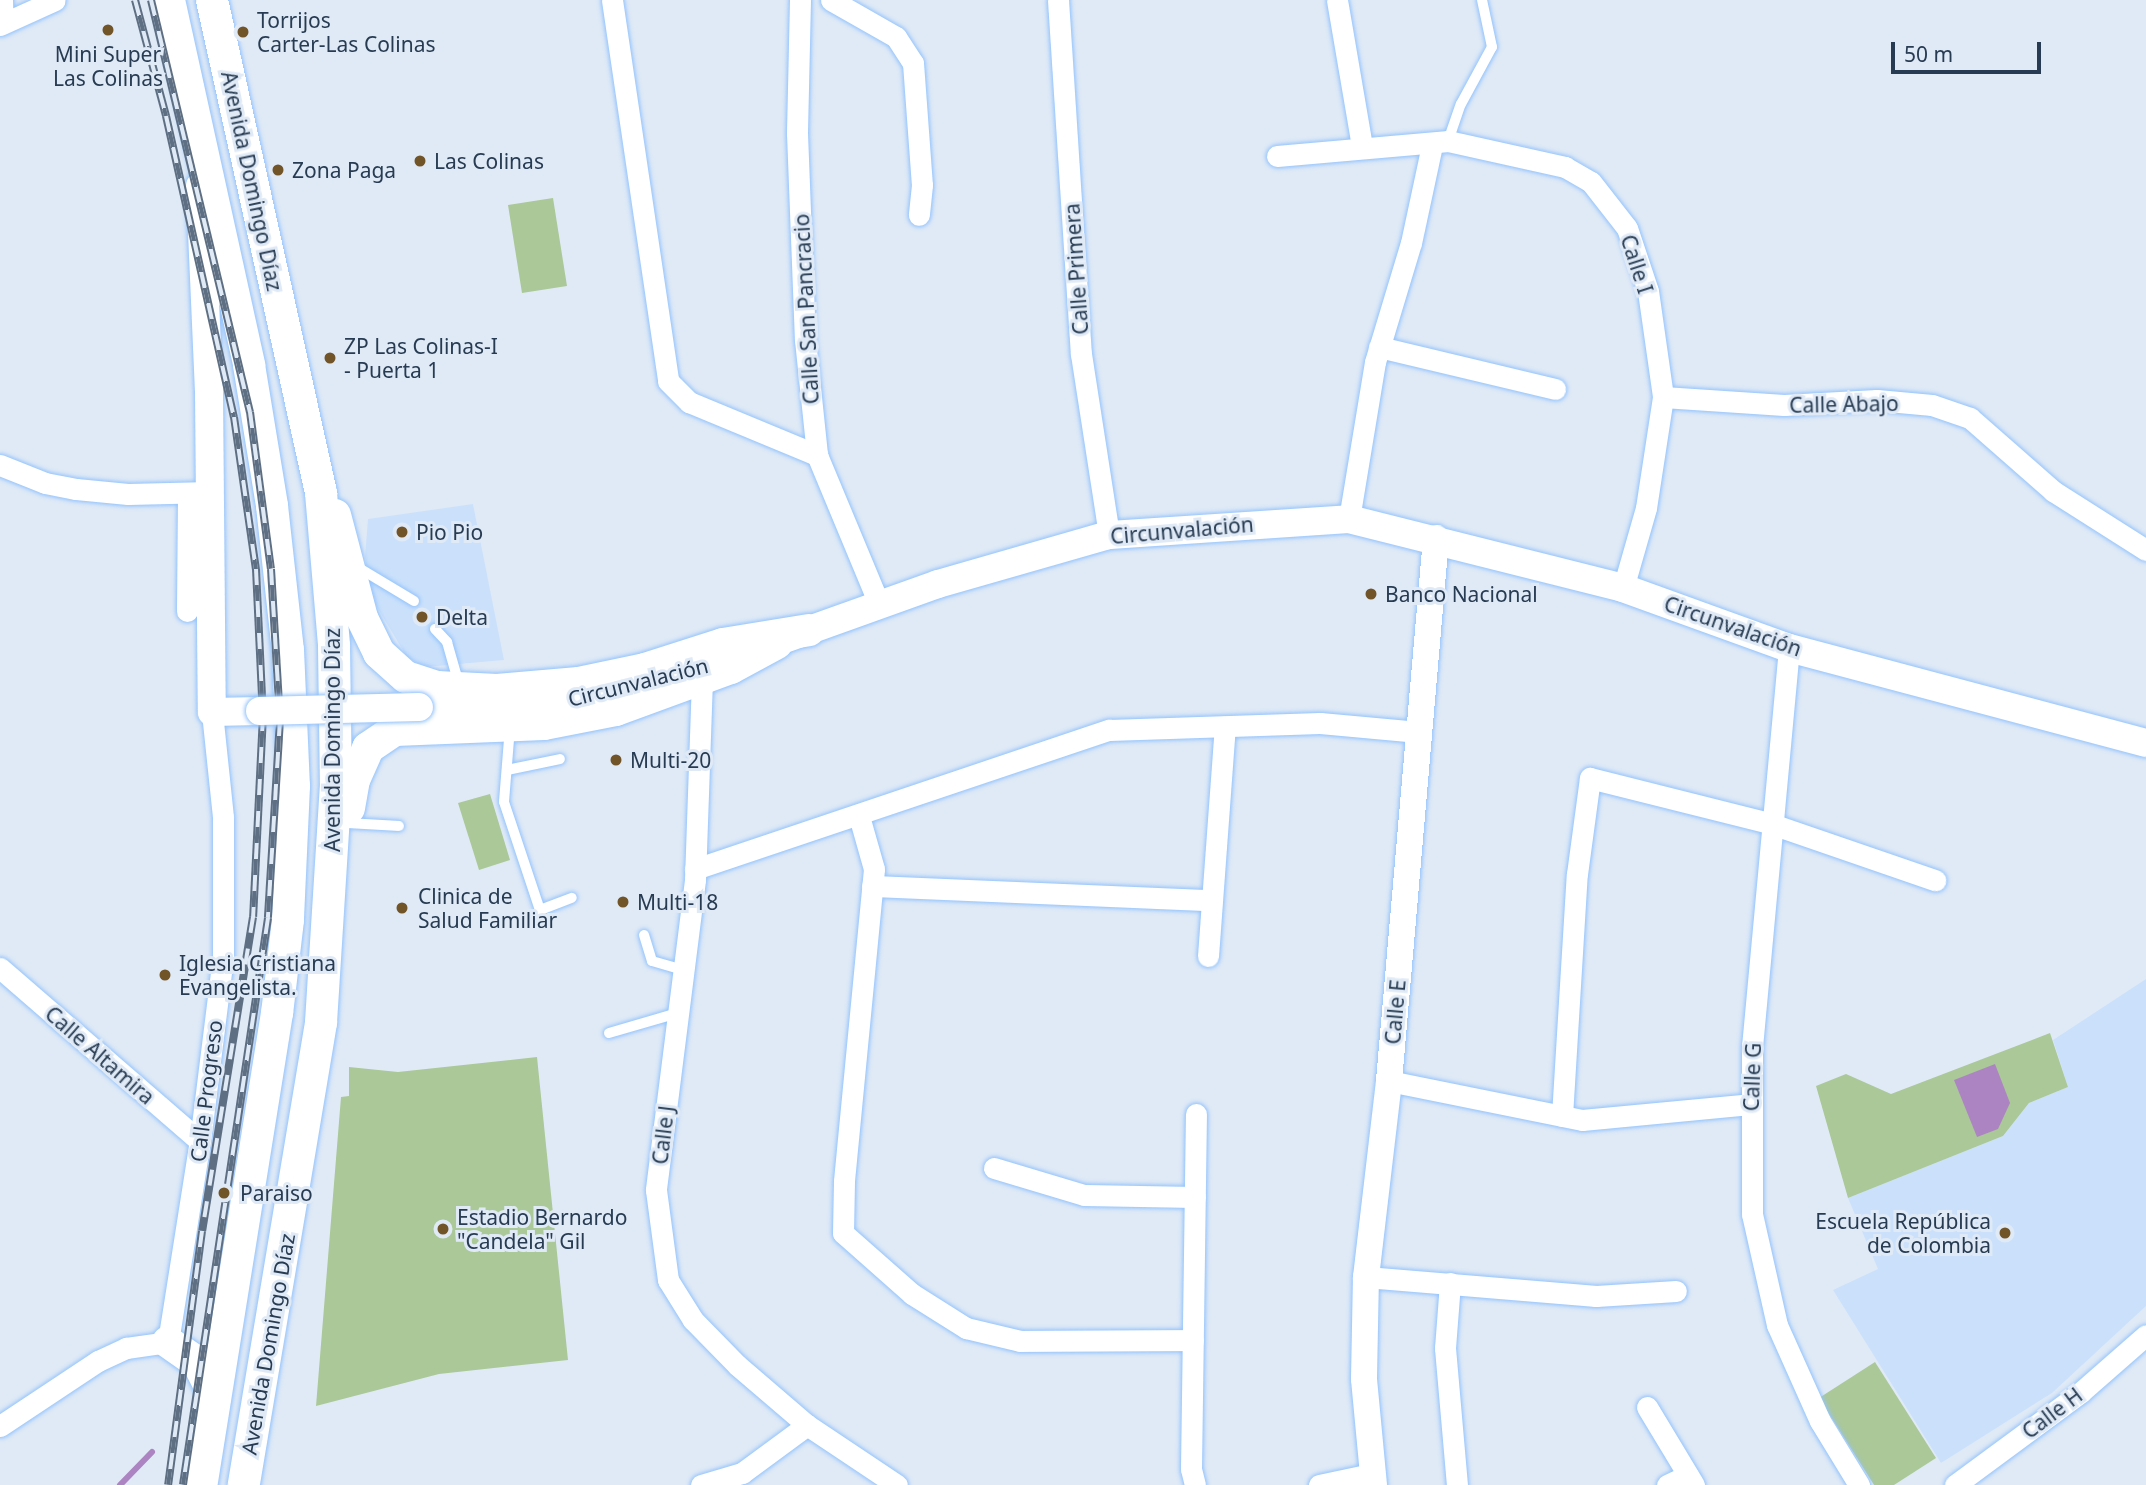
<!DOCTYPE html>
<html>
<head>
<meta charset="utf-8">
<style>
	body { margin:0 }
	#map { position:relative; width:2146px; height:1485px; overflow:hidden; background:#e0eaf6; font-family:"Noto Sans",sans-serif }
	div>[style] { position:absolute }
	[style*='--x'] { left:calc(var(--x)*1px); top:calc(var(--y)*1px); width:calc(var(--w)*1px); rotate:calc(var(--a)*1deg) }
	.built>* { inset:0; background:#cbe1fb }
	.green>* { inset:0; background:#abc899 }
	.water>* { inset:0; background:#ac84c2 }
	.stream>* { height:6px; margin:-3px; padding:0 3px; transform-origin:3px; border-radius:3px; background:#ac84c2 }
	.roads { filter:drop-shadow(0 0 2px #93c3fc) drop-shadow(0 0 2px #93c3fc) }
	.service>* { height:10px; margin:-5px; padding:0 5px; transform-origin:5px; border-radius:5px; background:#fff }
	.minor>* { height:21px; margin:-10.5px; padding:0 10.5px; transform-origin:10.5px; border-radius:10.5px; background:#fff }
	.tertiary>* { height:26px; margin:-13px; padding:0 13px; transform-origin:13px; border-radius:13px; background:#fff }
	.secondary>* { height:28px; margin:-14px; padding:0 14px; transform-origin:14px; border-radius:14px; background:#fff }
	.primary>* { height:32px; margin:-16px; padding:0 16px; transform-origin:16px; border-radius:16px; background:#fff }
	.rail>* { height:8px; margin-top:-4px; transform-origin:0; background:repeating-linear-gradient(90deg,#e0eaf6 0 16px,#5e6f83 0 32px); box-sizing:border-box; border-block:2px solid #5e6f83 }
	.bridges { filter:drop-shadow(0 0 2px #93c3fc) drop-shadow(0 0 2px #93c3fc) }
	.secondary-bridge>* { height:28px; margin:-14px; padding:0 14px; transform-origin:14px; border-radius:14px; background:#fff }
	.dots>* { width:19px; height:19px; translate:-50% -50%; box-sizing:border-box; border:4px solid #e0eaf6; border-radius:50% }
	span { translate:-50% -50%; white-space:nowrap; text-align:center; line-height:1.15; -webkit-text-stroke:6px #e0eaf6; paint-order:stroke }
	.poi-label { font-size:21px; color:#273b52 }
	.left { translate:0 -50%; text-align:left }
	.right { translate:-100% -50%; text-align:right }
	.street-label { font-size:21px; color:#273b52 }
	.scale { position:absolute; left:1891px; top:42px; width:150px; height:32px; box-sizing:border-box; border:4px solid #273b52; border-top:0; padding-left:9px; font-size:21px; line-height:24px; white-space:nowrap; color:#273b52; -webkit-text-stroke:5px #e0eaf6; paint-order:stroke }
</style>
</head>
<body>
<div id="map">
	<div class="built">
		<div style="clip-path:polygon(473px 504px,504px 660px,425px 667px,407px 657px,371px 597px,365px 557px,368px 519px)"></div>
		<div style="clip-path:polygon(2146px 979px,2146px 1306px,2052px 1393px,1941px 1463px,1833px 1290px,1878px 1269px,1848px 1198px,2003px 1136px,2029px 1103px,2068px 1087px,2053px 1040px)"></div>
	</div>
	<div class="green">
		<div style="clip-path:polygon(553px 198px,567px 286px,522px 293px,508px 205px)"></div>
		<div style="clip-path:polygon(490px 794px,510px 860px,479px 870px,458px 803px)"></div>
		<div style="clip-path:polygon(2050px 1033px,2068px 1087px,2029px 1103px,2003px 1136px,1848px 1198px,1816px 1086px,1846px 1074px,1891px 1094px)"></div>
		<div style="clip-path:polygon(537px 1057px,568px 1360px,439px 1374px,316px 1406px,341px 1097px,349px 1096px,349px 1067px,398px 1072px)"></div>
		<div style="clip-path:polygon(1875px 1362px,1936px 1458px,1894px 1485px,1874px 1485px,1819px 1398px)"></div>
	</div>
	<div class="water">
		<div style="clip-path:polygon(1995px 1064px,2010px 1103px,1998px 1129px,1977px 1137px,1954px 1080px)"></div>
	</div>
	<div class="stream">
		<div style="--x:120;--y:1485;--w:46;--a:-45.9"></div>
	</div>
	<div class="roads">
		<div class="service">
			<div style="--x:1448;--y:141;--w:39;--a:-71"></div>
			<div style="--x:1461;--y:104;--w:65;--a:-61.5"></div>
			<div style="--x:1492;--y:47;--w:48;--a:-102"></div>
			<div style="--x:354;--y:565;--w:70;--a:31"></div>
			<div style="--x:435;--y:629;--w:18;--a:47"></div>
			<div style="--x:447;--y:642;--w:44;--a:74.1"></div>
			<div style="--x:510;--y:727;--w:75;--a:94.6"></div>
			<div style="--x:504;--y:802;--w:114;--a:71.6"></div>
			<div style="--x:540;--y:910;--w:34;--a:-21"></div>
			<div style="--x:507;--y:770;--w:54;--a:-11.7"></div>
			<div style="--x:348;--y:823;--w:51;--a:3.4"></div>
			<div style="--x:644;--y:935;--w:27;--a:73"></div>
			<div style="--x:652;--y:961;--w:33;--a:16"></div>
			<div style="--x:609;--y:1033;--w:72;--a:-16.2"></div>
		</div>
		<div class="minor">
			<div style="--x:2;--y:0;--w:23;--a:88"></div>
			<div style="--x:612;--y:0;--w:385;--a:81.6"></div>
			<div style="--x:668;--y:381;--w:30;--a:45"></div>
			<div style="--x:689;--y:402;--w:139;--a:22.5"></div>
			<div style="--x:800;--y:0;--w:133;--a:91.3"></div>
			<div style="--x:797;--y:133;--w:207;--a:87.8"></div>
			<div style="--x:805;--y:340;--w:116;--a:84"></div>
			<div style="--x:817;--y:455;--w:164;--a:67.4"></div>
			<div style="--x:831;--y:0;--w:75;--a:29.6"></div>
			<div style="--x:896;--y:37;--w:31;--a:57"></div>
			<div style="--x:913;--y:63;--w:122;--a:85.8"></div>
			<div style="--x:922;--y:185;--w:30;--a:96"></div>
			<div style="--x:1058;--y:0;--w:355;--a:86.3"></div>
			<div style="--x:1081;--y:354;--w:183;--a:81.2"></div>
			<div style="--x:1337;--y:0;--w:149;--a:80.3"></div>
			<div style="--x:0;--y:25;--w:60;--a:-24.4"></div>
			<div style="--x:1277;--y:156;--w:172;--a:-5"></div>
			<div style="--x:1448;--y:141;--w:120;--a:12.5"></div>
			<div style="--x:1565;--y:167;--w:30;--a:30"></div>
			<div style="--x:1591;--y:182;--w:58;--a:52"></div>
			<div style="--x:1627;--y:228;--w:66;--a:71.6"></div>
			<div style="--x:1648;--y:291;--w:107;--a:81.9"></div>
			<div style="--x:1663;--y:397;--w:112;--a:98.7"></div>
			<div style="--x:1646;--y:508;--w:83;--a:106"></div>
			<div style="--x:1379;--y:347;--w:181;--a:13.4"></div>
			<div style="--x:1663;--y:397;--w:121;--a:3.8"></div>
			<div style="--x:1784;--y:405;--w:93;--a:-3.1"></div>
			<div style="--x:1877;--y:400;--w:55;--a:5.2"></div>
			<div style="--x:1932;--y:405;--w:40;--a:18.9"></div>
			<div style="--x:1970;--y:418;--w:111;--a:41.3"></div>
			<div style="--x:2053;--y:491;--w:110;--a:32.4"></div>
			<div style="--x:0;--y:465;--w:48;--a:21.8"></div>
			<div style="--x:45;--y:483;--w:32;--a:11"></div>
			<div style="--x:76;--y:489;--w:52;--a:5.5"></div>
			<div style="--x:128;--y:494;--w:83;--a:-1.4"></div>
			<div style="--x:1349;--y:519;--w:159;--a:-80.6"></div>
			<div style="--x:1375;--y:362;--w:124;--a:-73.2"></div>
			<div style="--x:1411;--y:243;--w:100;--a:-77.9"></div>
			<div style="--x:187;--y:611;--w:118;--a:-89.5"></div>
			<div style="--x:1789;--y:648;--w:399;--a:95.3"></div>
			<div style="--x:1752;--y:1045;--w:169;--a:90"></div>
			<div style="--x:1752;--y:1214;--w:114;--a:77.3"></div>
			<div style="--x:1777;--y:1325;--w:105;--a:65.9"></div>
			<div style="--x:1820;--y:1421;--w:75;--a:58.6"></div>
			<div style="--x:702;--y:679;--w:201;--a:92"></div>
			<div style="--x:695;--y:880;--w:312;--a:97.2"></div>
			<div style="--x:656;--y:1190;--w:91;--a:82.4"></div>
			<div style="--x:668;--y:1280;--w:47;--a:58"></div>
			<div style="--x:693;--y:1320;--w:63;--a:45.6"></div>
			<div style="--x:737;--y:1365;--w:92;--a:40.6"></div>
			<div style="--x:807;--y:1425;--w:108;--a:33.7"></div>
			<div style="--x:859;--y:816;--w:55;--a:74.2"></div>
			<div style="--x:874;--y:869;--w:313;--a:95.5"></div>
			<div style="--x:844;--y:1181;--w:52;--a:91.1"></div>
			<div style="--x:843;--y:1233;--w:92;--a:41.5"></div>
			<div style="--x:912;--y:1294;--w:64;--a:32.2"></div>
			<div style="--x:966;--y:1328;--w:56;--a:13.5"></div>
			<div style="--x:1020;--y:1341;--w:173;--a:-0.3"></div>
			<div style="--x:695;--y:869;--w:437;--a:-18.6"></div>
			<div style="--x:1109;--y:730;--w:211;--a:-1.9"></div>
			<div style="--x:1320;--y:723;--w:99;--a:5.2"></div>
			<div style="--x:872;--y:886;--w:340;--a:2.4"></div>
			<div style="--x:1208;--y:956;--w:230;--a:-85.8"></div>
			<div style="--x:0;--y:968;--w:264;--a:40.9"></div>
			<div style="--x:1389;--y:1081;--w:197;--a:11.4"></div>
			<div style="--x:1582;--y:1120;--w:169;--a:-5.4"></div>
			<div style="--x:1562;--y:1116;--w:242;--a:-86.5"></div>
			<div style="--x:1577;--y:874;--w:97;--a:-82.3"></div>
			<div style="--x:1590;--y:778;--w:185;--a:14.1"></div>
			<div style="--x:1769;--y:823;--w:176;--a:19"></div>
			<div style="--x:994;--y:1168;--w:94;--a:16.7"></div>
			<div style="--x:1084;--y:1195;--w:111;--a:1"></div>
			<div style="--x:1366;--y:1277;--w:231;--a:4.7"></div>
			<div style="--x:1596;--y:1296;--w:80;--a:-3.6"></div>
			<div style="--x:1450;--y:1283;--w:65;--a:94.4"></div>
			<div style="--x:1445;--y:1348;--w:138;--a:85"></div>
			<div style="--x:1647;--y:1407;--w:91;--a:58.9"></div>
			<div style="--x:0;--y:1426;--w:118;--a:-33.6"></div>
			<div style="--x:98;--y:1361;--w:31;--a:-25"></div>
			<div style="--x:126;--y:1348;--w:42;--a:-8.1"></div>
			<div style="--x:168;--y:1342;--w:204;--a:-81"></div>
			<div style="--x:200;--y:1141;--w:186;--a:-82.9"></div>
			<div style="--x:223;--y:956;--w:139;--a:-90"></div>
			<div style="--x:223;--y:817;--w:106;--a:-96"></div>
			<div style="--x:701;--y:1485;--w:43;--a:-16.3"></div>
			<div style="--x:742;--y:1473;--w:81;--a:-36.4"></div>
			<div style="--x:1195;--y:1485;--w:16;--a:-104"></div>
			<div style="--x:1191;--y:1469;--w:355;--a:-89.2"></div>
			<div style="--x:1319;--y:1485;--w:53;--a:-11.9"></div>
			<div style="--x:1667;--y:1485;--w:23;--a:-25"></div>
			<div style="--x:1955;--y:1485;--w:157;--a:-36.4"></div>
			<div style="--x:2081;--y:1392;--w:86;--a:-41.2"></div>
		</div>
		<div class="tertiary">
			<div style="--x:1374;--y:1485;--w:106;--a:-95.4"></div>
			<div style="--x:1364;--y:1379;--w:102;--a:-88.9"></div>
			<div style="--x:1366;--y:1277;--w:197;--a:-83.3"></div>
			<div style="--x:1389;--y:1081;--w:545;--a:-85.05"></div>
		</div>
		<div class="secondary">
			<div style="--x:200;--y:186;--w:204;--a:87.5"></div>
			<div style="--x:209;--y:390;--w:322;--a:89.5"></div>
			<div style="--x:212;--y:712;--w:48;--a:-1.2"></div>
			<div style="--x:787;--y:638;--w:160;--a:-19.7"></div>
			<div style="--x:938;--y:584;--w:178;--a:-16"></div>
			<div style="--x:1109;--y:535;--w:241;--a:-3.8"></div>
			<div style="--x:1349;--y:519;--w:283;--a:14.1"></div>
			<div style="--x:1623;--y:588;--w:177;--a:19.9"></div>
			<div style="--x:1789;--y:648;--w:369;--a:14.9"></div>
			<div style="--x:419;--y:707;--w:122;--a:-0.9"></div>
			<div style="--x:541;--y:705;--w:124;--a:-12.1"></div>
		</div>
		<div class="primary">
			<div style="--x:169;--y:0;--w:374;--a:77.6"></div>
			<div style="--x:249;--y:365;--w:143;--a:80.7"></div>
			<div style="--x:272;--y:506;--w:145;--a:83.7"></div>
			<div style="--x:288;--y:650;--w:136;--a:87.5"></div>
			<div style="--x:294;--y:786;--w:134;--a:92.6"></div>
			<div style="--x:288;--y:920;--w:94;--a:96.7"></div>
			<div style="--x:277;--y:1013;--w:478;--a:99.1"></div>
			<div style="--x:212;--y:0;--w:505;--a:77.53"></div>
			<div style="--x:321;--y:493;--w:154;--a:85.1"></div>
			<div style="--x:334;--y:646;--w:138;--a:89.2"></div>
			<div style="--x:336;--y:784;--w:239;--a:93.6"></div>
			<div style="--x:321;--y:1023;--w:468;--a:99.5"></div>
			<div style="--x:335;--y:515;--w:106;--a:75.3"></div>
			<div style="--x:362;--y:618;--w:39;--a:64"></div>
			<div style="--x:379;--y:653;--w:36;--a:42"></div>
			<div style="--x:406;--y:677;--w:33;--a:18"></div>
			<div style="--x:437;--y:687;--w:60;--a:2.9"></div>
			<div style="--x:497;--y:690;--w:82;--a:-4.9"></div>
			<div style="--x:579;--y:683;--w:67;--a:-12"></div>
			<div style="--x:645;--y:669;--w:82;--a:-17.8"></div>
			<div style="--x:723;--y:644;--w:87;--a:-9.2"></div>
			<div style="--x:349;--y:808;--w:28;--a:-80"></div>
			<div style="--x:354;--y:780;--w:35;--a:-66"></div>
			<div style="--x:368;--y:748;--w:32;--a:-34"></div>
			<div style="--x:395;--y:730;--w:149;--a:-2.3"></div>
			<div style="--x:544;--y:724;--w:73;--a:-11"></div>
			<div style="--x:616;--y:710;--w:122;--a:-20.1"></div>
			<div style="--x:731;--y:668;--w:52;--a:-28.5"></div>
			<div style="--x:168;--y:1342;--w:37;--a:35"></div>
			<div style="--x:198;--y:1363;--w:30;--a:63"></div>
			<div style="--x:212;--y:1390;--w:12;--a:90"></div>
		</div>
	</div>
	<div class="rail">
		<div style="--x:135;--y:0;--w:120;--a:75"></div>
		<div style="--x:166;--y:116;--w:309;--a:77.3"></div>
		<div style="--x:234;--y:417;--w:154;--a:81.8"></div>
		<div style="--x:256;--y:569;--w:146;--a:87.3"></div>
		<div style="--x:263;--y:715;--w:202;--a:92.8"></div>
		<div style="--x:253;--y:917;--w:318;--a:99.2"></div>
		<div style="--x:202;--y:1231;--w:256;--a:97.6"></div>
		<div style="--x:151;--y:0;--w:424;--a:76.5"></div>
		<div style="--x:250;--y:412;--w:158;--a:82.4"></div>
		<div style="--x:271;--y:569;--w:151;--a:86.6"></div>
		<div style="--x:280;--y:720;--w:198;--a:93.5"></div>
		<div style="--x:268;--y:918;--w:573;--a:98.53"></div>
	</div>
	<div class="bridges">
		<div class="secondary-bridge">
			<div style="--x:260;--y:711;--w:159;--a:-1.4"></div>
		</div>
	</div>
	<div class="dots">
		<div style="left:108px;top:30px;background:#725429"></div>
		<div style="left:243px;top:32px;background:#725429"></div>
		<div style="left:420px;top:161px;background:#725429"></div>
		<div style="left:278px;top:170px;background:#725429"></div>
		<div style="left:330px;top:358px;background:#725429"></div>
		<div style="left:402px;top:532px;background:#725429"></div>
		<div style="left:1371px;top:594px;background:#725429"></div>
		<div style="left:422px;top:617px;background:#725429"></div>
		<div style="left:616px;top:760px;background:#725429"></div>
		<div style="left:623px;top:902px;background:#725429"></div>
		<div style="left:402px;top:908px;background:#725429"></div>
		<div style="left:165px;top:975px;background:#725429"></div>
		<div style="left:224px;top:1193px;background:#725429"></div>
		<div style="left:443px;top:1229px;background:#725429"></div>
		<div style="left:2005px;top:1233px;background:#725429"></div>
	</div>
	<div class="poi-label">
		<span class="left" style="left:257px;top:32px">Torrijos<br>Carter-Las Colinas</span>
		<span style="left:108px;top:66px">Mini Super<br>Las Colinas</span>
		<span class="left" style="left:434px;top:161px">Las Colinas</span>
		<span class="left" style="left:292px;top:170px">Zona Paga</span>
		<span class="left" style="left:344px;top:358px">ZP Las Colinas-I<br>- Puerta 1</span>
		<span class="left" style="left:416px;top:532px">Pio Pio</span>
		<span class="left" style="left:1385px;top:594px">Banco Nacional</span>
		<span class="left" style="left:436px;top:617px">Delta</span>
		<span class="left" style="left:630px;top:760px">Multi-20</span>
		<span class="left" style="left:418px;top:908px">Clinica de<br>Salud Familiar</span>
		<span class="left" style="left:637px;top:902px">Multi-18</span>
		<span class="left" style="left:179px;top:975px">Iglesia Cristiana<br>Evangelista.</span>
		<span class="left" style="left:240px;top:1193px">Paraiso</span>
		<span class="left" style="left:457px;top:1229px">Estadio Bernardo<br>"Candela" Gil</span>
		<span class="right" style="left:1991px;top:1233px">Escuela República<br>de Colombia</span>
	</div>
	<div class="street-label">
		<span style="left:252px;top:181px;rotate:78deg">Avenida Domingo Díaz</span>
		<span style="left:1637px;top:264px;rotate:72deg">Calle I</span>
		<span style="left:1076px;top:269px;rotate:-94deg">Calle Primera</span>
		<span style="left:806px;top:309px;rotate:-93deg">Calle San Pancracio</span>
		<span style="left:1844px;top:404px;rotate:-1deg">Calle Abajo</span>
		<span style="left:1182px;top:530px;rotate:-5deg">Circunvalación</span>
		<span style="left:1733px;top:626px;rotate:19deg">Circunvalación</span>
		<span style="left:638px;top:682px;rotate:-14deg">Circunvalación</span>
		<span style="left:332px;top:740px;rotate:-90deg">Avenida Domingo Díaz</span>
		<span style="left:1395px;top:1012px;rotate:-85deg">Calle E</span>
		<span style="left:100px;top:1055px;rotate:41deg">Calle Altamira</span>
		<span style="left:1752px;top:1077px;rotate:-88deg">Calle G</span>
		<span style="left:206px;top:1091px;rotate:-83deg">Calle Progreso</span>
		<span style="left:663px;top:1135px;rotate:-83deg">Calle J</span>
		<span style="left:268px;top:1344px;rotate:-80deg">Avenida Domingo Díaz</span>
		<span style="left:2052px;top:1413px;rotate:-37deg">Calle H</span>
	</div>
	<div class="scale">50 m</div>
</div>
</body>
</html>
